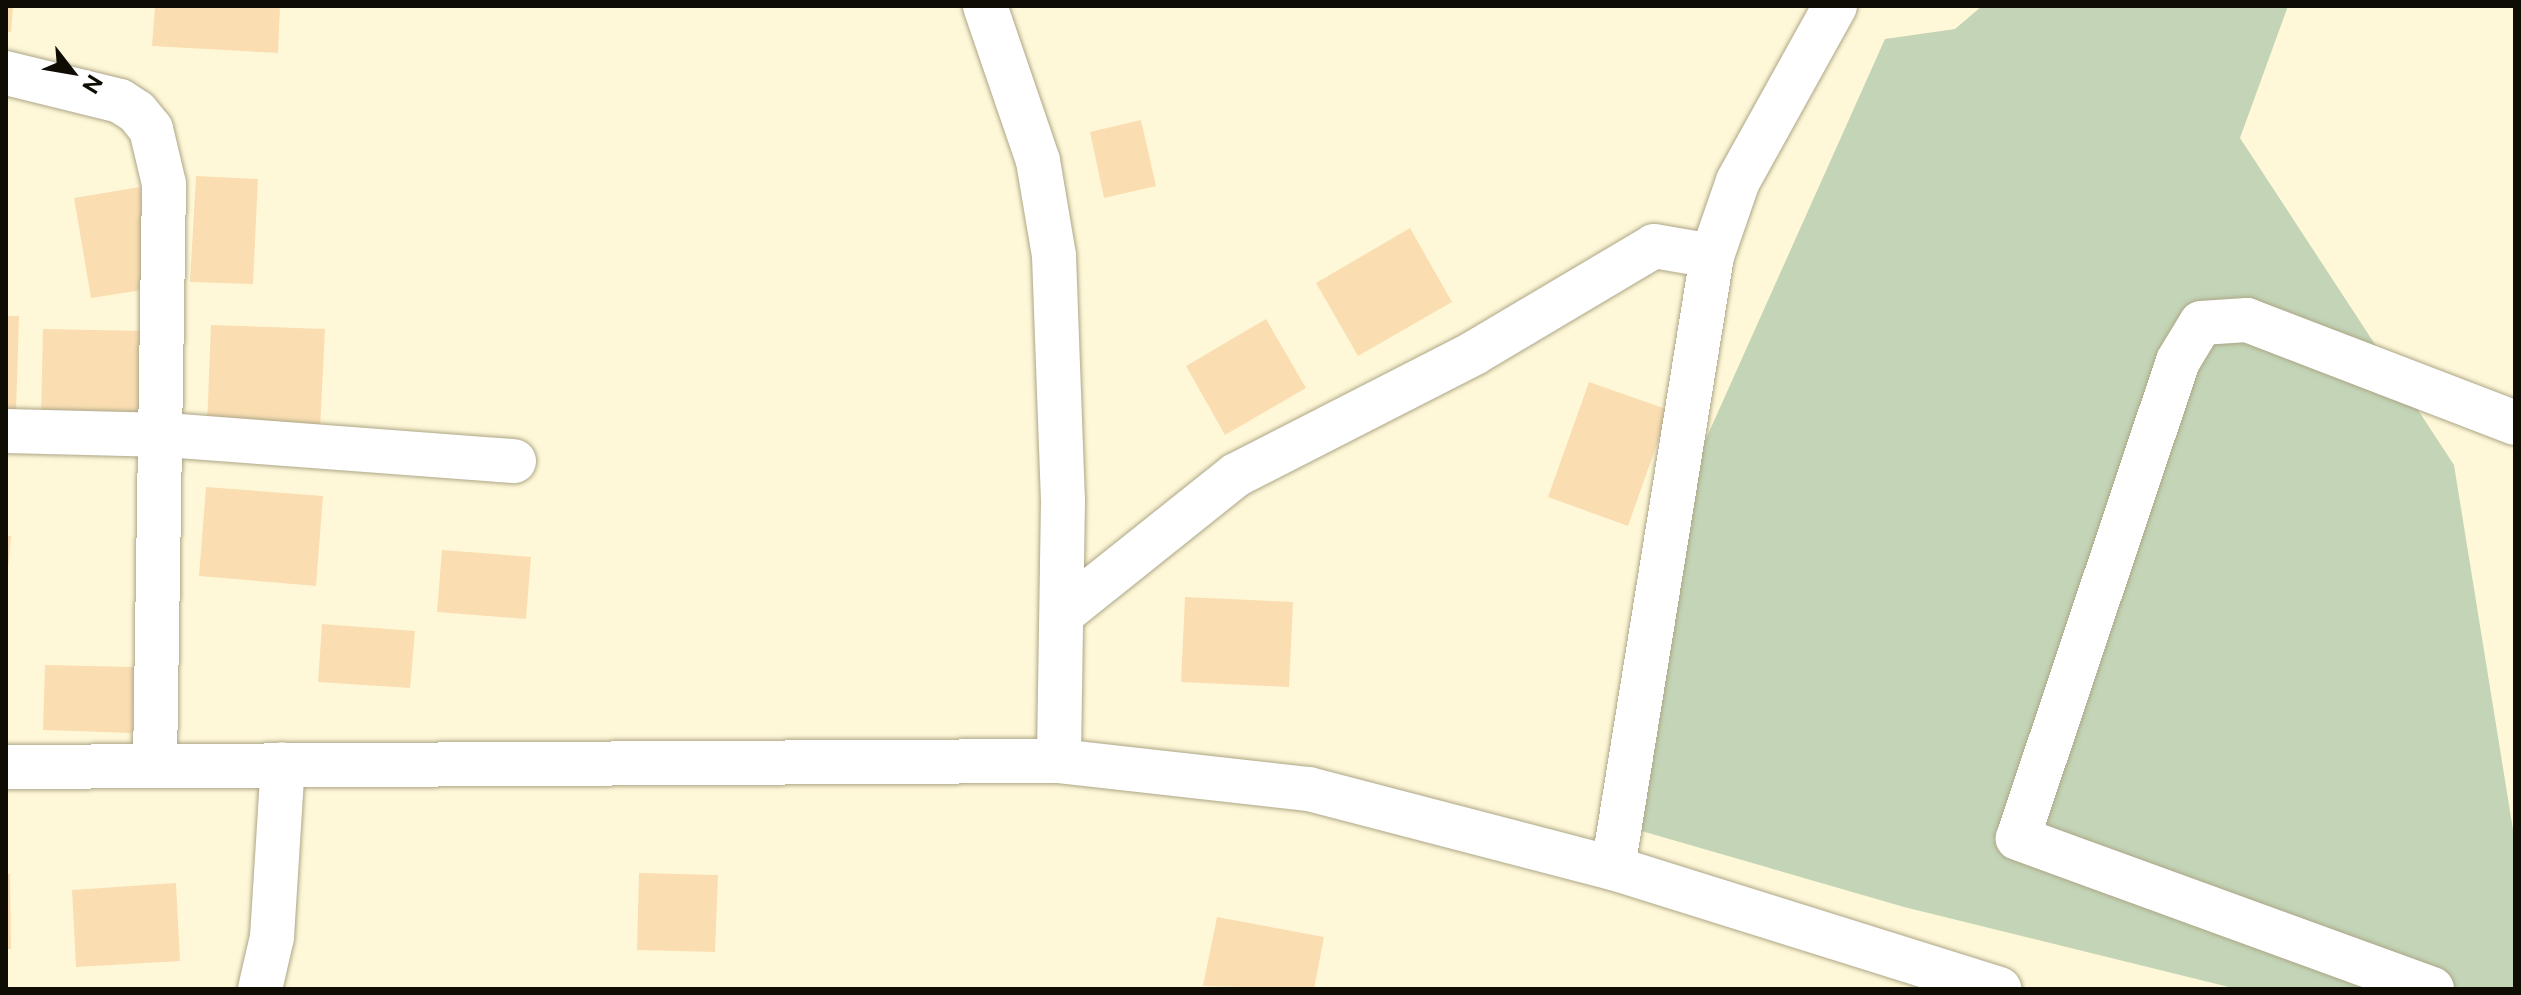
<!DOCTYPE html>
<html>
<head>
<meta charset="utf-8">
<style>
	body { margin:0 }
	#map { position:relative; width:2521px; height:995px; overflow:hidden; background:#fff8d8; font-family:"Public Sans",sans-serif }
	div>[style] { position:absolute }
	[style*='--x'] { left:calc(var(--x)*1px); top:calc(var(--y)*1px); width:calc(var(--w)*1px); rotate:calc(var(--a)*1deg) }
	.green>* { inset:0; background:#c3d5b6 }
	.building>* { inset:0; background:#fadeb2 }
	.roads { filter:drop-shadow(0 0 2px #aca687) drop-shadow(0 0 2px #aca687) }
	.minor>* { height:44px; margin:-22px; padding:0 22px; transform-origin:22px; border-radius:22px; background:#fff }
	span { translate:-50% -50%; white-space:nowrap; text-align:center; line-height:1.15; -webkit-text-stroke:7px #fff; paint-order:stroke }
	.frame { position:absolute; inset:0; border:8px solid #0f0c03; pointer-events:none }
	.north { position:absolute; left:32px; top:32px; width:80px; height:80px; -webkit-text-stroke:6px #fff; paint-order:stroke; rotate:121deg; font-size:22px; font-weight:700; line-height:32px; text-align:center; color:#0f0c03 }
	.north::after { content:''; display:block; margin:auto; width:28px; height:36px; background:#0f0c03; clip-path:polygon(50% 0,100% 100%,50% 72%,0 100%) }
</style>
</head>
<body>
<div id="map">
	<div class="green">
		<div style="clip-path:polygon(1982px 6px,2288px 6px,2240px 138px,2454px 465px,2515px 842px,2515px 989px,2237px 989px,1904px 907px,1638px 830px,1688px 479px,1885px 39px,1955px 29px)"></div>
	</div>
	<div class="building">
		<div style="clip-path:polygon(6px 6px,13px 6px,11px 32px,6px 32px)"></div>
		<div style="clip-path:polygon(155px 6px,280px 6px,278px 53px,152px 46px)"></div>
		<div style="clip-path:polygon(1141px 120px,1156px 186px,1104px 198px,1090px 132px)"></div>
		<div style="clip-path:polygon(196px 176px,258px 179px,253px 284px,190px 282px)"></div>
		<div style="clip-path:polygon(140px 187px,155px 288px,91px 298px,74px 198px)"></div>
		<div style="clip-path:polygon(1410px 228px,1452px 302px,1358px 356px,1316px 283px)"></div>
		<div style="clip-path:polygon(6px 316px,19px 316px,16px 412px,6px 412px)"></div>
		<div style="clip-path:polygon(1266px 319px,1306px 388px,1225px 435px,1186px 366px)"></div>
		<div style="clip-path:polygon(211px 325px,325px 329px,320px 430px,207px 426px)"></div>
		<div style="clip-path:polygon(43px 329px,145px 331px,142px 419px,41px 416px)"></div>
		<div style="clip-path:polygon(1589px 382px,1669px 410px,1628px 526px,1548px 497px)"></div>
		<div style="clip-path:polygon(206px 487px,323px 496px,316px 586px,199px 576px)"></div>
		<div style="clip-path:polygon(6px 536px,11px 536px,8px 569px,6px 569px)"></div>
		<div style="clip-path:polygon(442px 550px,531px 557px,526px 619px,437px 612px)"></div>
		<div style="clip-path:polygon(1185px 597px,1293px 602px,1289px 687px,1181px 682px)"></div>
		<div style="clip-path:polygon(322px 624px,415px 631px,410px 688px,318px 682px)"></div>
		<div style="clip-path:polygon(45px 665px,134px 667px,133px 733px,43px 730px)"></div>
		<div style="clip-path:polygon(639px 873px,718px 875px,715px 952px,637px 950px)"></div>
		<div style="clip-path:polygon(6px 874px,10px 874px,11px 949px,6px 949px)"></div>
		<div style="clip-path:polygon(176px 883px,180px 961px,76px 967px,72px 890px)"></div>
		<div style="clip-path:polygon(1217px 917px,1324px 937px,1314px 989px,1203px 986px)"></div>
	</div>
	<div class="roads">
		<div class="minor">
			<div style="--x:985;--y:6;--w:164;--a:71.1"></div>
			<div style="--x:1038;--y:161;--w:96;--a:80.4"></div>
			<div style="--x:1054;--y:256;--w:244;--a:87.9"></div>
			<div style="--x:1063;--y:500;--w:261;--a:90.9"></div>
			<div style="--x:6;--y:73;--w:117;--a:13.8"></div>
			<div style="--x:120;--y:101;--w:20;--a:33"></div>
			<div style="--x:137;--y:112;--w:22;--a:51"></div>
			<div style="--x:151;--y:129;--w:57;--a:76.7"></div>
			<div style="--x:164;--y:184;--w:580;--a:90.89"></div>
			<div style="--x:6;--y:431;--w:160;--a:1.4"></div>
			<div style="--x:166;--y:435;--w:349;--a:4.3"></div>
			<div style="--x:1063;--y:613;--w:221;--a:-38.6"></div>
			<div style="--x:1236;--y:475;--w:267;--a:-27.1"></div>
			<div style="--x:1474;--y:353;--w:209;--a:-30.7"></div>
			<div style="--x:1654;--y:246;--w:59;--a:9.8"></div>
			<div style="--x:6;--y:767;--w:1053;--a:-0.33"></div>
			<div style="--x:1059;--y:761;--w:252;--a:6.4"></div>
			<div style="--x:1309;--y:789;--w:314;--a:14.6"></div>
			<div style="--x:1613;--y:868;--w:405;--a:17.4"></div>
			<div style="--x:1613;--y:868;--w:620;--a:-80.81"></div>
			<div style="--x:1712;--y:256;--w:79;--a:-70.9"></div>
			<div style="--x:1738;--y:181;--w:200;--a:-61"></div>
			<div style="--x:260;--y:989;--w:53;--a:-77"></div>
			<div style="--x:272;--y:937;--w:173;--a:-86.4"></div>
			<div style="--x:2432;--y:989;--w:441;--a:-160"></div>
			<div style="--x:2018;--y:838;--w:503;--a:-71.46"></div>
			<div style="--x:2178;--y:361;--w:44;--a:-58.8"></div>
			<div style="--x:2201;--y:323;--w:46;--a:-3.7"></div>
			<div style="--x:2247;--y:320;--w:287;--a:21"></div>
		</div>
	</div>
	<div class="frame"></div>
	<div class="north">N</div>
</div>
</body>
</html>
